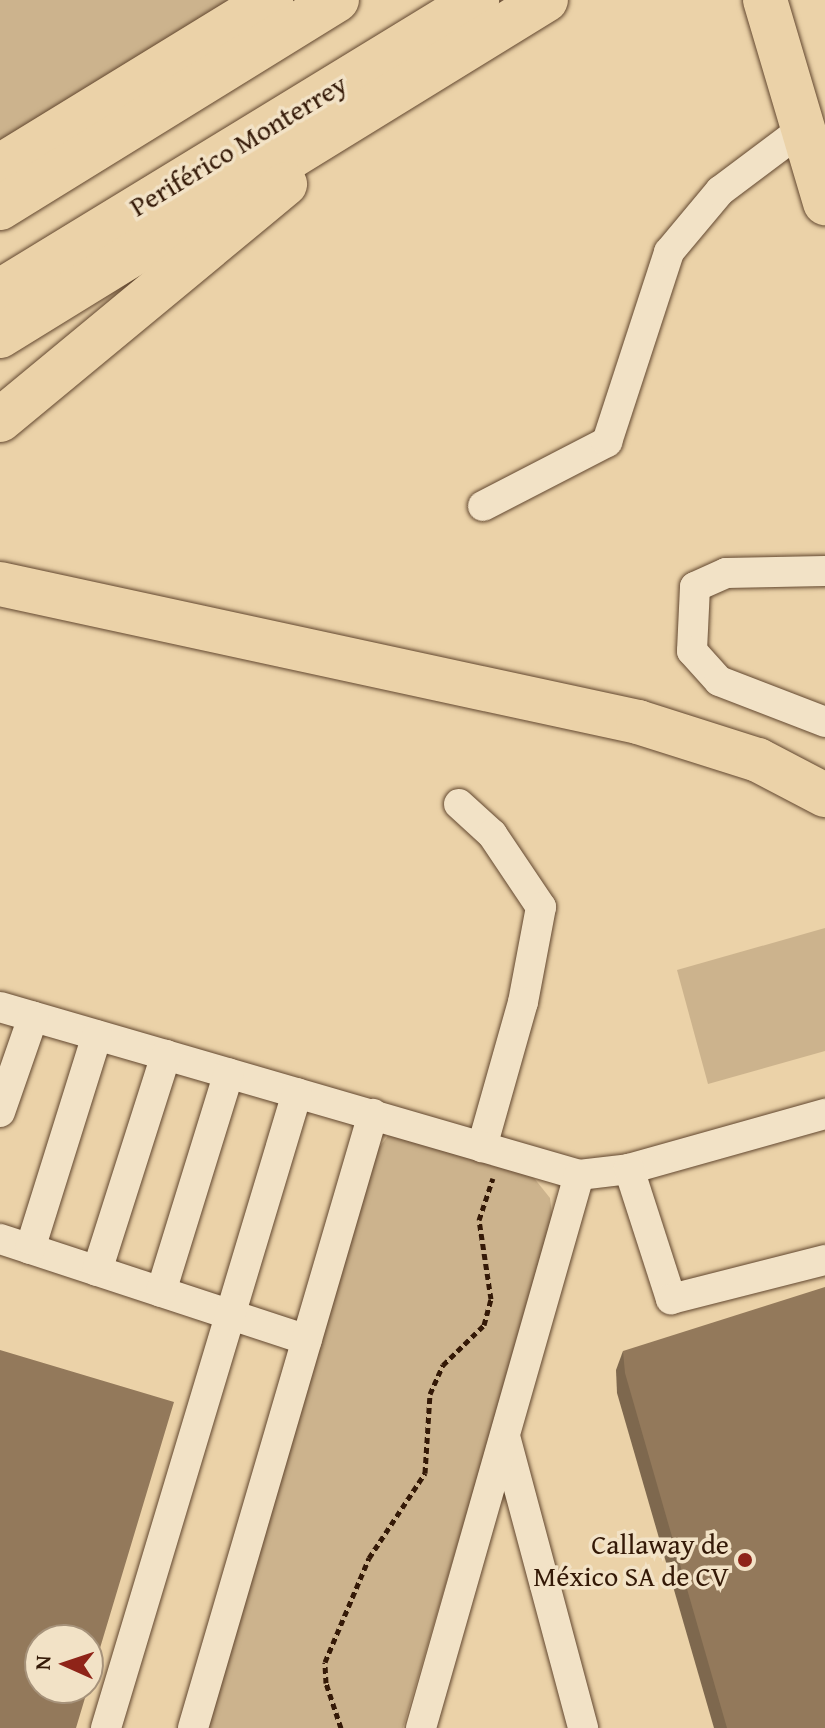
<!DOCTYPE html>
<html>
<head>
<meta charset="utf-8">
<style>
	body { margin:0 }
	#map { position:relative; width:825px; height:1728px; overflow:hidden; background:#ebd2a8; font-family:"Gentium Book Plus",serif }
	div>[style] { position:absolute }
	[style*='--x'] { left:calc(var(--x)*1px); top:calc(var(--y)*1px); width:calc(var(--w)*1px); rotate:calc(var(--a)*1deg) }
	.green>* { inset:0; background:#ccb38d }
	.path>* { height:5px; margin-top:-2.5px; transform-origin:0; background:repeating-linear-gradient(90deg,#341907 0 6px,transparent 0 10px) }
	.roads { filter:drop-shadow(0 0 2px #62472f) drop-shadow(0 0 2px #62472f) }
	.minor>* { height:30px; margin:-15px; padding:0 15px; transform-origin:15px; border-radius:15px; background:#f2e2c6 }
	.highway>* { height:44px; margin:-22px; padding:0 22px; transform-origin:22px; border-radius:22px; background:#ebd2a8 }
	.wall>* { inset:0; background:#7e684e }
	.building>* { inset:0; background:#93795b }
	.dots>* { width:22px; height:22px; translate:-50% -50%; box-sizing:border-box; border:4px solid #f2e2c6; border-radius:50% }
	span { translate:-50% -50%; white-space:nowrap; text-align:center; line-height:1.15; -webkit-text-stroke:7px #f2e2c6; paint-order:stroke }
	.street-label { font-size:28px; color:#341907 }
	.poi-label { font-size:28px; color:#341907 }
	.right { translate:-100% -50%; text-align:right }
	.north { position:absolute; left:24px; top:1624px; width:80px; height:80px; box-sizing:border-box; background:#f2e2c6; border:2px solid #a6927a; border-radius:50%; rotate:273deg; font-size:22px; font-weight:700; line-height:32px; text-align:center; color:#341907 }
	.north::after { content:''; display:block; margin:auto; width:28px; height:36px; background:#8f2418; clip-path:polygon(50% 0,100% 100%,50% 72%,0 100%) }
</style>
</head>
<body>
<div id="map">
	<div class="green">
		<div style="clip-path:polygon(0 0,249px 0,0 149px)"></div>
		<div style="clip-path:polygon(825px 928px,825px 1051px,708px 1084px,677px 970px)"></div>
		<div style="clip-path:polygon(403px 1132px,530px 1173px,550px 1198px,553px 1222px,403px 1728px,208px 1728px,377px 1150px,388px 1136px)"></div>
	</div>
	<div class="path">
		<div style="--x:341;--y:1728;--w:47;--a:-108.4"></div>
		<div style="--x:326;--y:1683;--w:21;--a:-93"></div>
		<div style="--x:325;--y:1662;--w:113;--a:-67.1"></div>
		<div style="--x:369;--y:1558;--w:102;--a:-56.6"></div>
		<div style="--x:425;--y:1473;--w:79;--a:-86.4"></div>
		<div style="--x:430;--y:1394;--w:32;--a:-66"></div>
		<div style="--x:443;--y:1365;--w:57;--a:-44.3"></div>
		<div style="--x:484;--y:1325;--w:27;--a:-75"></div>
		<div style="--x:491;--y:1299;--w:80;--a:-98.6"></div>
		<div style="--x:479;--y:1220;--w:44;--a:-71.6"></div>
	</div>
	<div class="roads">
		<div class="minor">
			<div style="--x:483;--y:506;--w:140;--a:-27.3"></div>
			<div style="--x:607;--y:442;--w:200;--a:-71.9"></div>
			<div style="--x:669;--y:252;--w:80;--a:-50.1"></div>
			<div style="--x:720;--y:191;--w:105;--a:-36.9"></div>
			<div style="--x:825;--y:571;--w:99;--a:178.8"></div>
			<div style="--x:726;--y:573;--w:34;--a:156"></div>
			<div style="--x:695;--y:587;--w:64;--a:92.7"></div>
			<div style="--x:692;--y:651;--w:40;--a:48"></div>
			<div style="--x:719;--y:681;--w:114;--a:21.1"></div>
			<div style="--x:459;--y:804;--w:45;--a:42.3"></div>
			<div style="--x:492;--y:834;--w:88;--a:56.1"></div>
			<div style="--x:541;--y:907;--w:97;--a:100.7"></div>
			<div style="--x:523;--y:1002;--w:151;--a:105.8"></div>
			<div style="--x:0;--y:1007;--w:603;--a:16.18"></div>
			<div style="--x:579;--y:1175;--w:50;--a:-6.8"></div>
			<div style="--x:629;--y:1169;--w:204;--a:-15.7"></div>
			<div style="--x:0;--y:1112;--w:101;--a:-70.8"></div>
			<div style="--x:629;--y:1169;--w:137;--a:72.1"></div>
			<div style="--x:671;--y:1299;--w:159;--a:-14.2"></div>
			<div style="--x:0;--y:1239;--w:323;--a:18.2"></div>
			<div style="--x:30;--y:1249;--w:224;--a:-72.6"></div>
			<div style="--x:97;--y:1271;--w:227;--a:-72.3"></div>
			<div style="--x:161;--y:1292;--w:229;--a:-72.8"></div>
			<div style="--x:506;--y:1440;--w:298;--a:75"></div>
			<div style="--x:106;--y:1728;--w:663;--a:-73.26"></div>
			<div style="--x:193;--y:1728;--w:640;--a:-73.66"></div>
			<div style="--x:421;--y:1728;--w:575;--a:-74.05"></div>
		</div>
		<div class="highway">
			<div style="--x:765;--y:0;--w:212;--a:73.5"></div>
			<div style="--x:0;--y:166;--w:318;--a:-31.5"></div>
			<div style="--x:0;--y:208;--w:396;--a:-31.7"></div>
			<div style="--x:0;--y:291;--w:559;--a:-31.39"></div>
			<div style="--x:0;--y:336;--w:641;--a:-31.61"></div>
			<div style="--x:0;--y:420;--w:370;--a:-39.6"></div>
			<div style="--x:0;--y:584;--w:653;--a:12.21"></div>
			<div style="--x:638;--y:722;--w:126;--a:17.6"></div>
			<div style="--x:758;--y:760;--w:76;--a:27.6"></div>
		</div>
	</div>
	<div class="wall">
		<div style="clip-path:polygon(623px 1351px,825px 1728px,714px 1728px,617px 1393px,616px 1370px)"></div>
	</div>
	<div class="building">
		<div style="clip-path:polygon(825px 1287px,825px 1728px,727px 1728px,625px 1373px,623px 1351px)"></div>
		<div style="clip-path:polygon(0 1350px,174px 1402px,88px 1688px,88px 1640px,40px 1640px,40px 1688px,88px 1688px,76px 1728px,0 1728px)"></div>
	</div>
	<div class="dots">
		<div style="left:745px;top:1560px;background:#8f2418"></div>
	</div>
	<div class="street-label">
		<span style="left:238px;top:145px;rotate:-31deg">Periférico Monterrey</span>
	</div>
	<div class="poi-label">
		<span class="right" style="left:729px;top:1560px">Callaway de<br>México SA de CV</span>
	</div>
	<div class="north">N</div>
</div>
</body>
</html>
